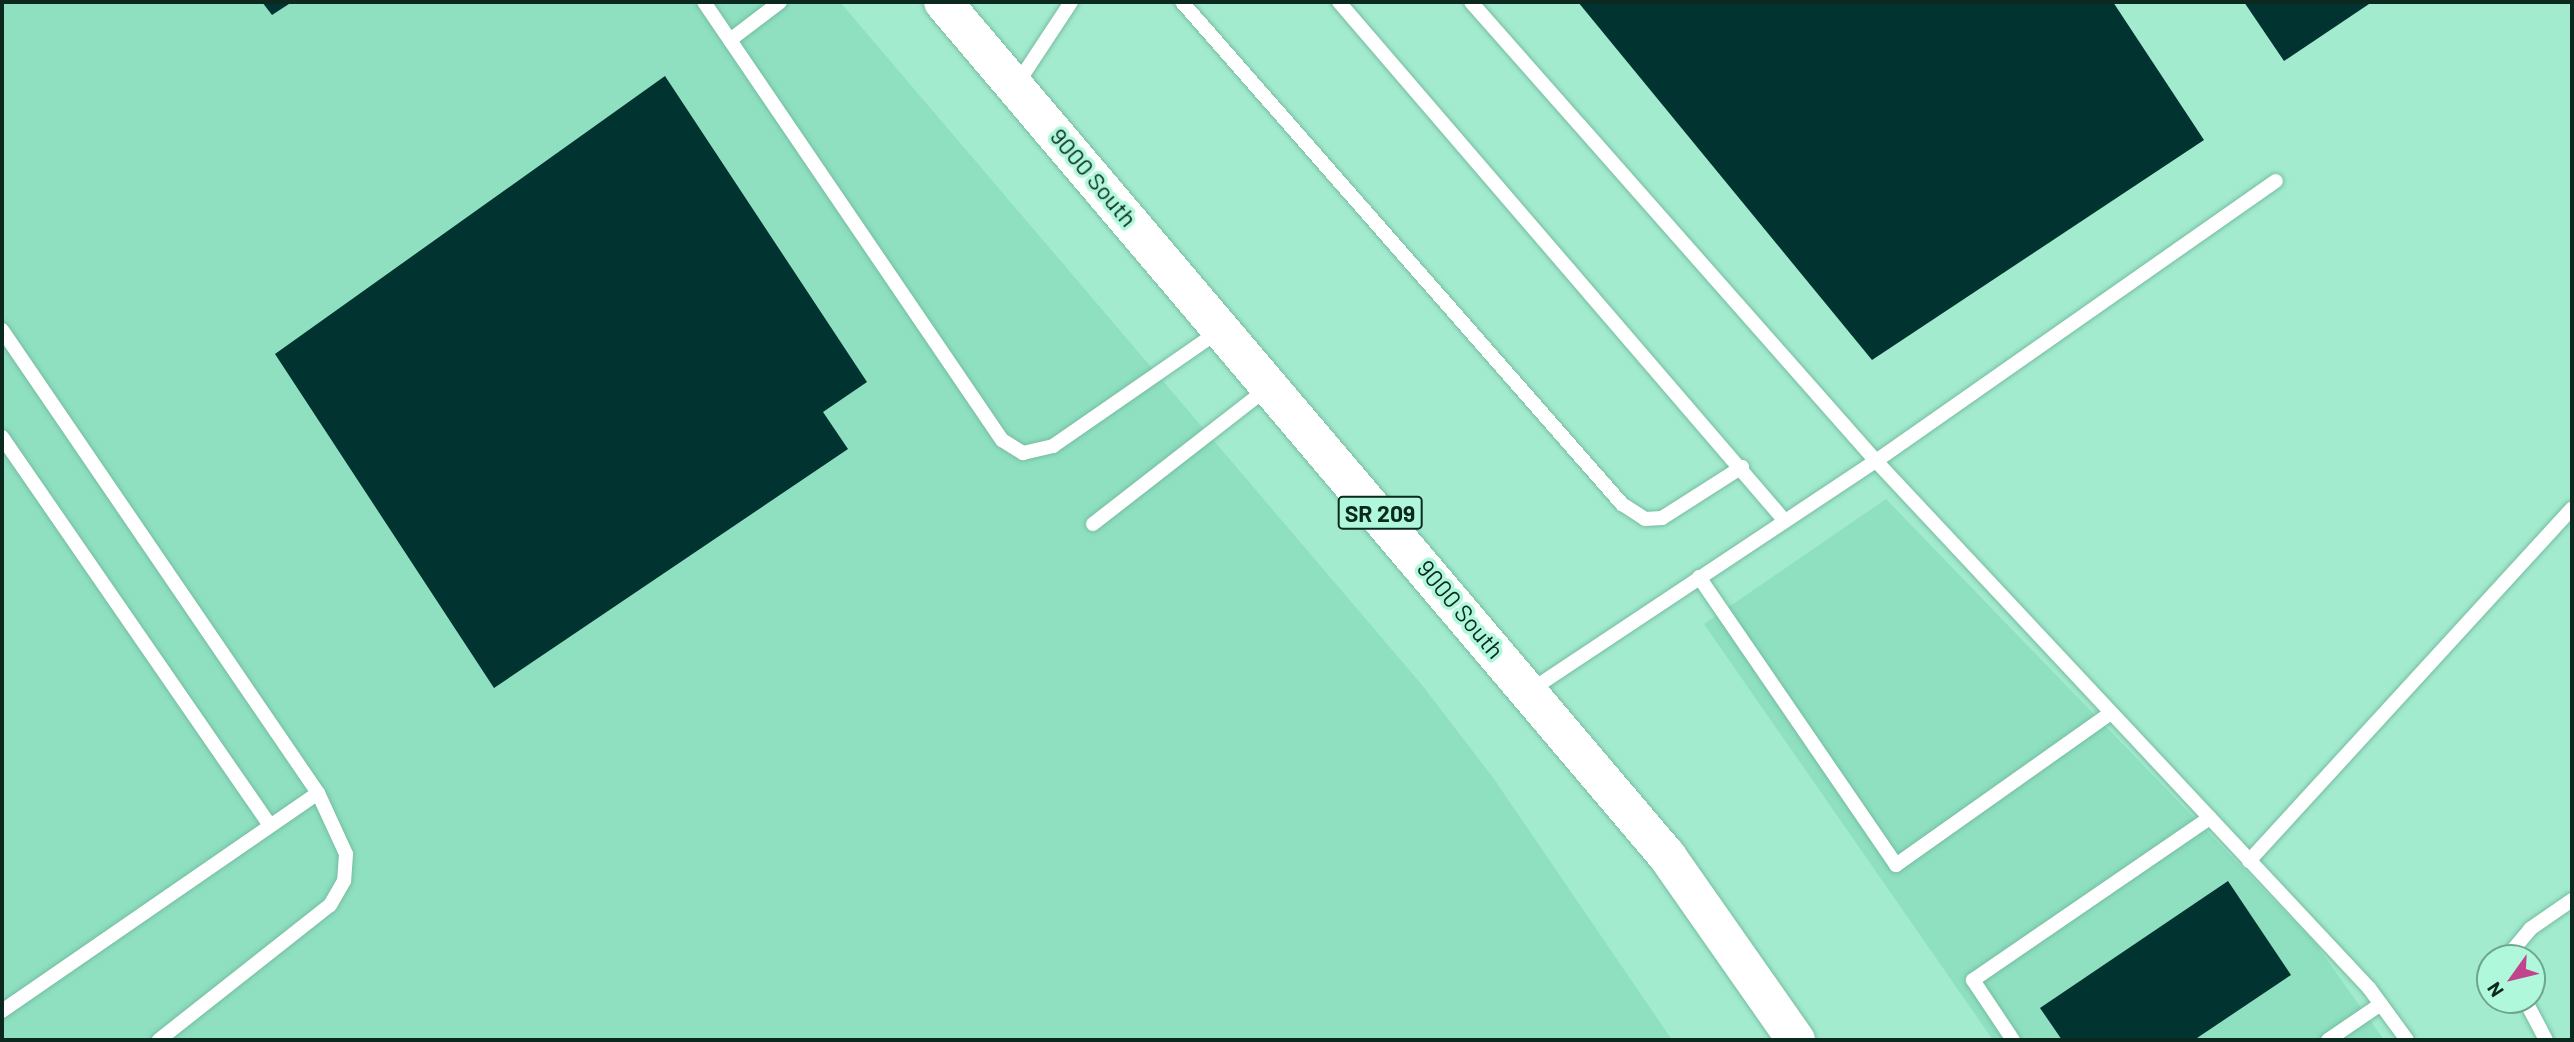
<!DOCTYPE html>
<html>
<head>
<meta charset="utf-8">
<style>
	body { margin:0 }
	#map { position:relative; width:2574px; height:1042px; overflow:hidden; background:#a3ebce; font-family:Barlow,sans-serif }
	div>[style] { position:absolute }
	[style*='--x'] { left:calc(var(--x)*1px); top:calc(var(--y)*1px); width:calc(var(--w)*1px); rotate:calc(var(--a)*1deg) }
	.built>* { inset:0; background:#8ee0c0 }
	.building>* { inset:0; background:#013330 }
	.roads { filter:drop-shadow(0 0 2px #76bca1) drop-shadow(0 0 2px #76bca1) }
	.service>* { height:14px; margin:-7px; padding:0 7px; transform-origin:7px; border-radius:7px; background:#fff }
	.primary>* { height:38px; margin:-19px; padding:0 19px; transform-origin:19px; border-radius:19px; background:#fff }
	span { translate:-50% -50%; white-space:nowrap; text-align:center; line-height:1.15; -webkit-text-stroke:7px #b0f8db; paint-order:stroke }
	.shield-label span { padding:2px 5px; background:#b0f8db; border:2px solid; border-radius:5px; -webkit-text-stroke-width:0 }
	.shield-label { font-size:23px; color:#0b291f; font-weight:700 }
	.street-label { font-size:24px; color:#0b291f }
	.frame { position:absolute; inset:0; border:4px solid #0b291f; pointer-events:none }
	.north { position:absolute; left:2476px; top:944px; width:70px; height:70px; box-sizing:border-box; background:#b0f8db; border:2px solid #6ea590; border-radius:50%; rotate:236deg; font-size:19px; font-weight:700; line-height:28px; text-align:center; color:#0b291f }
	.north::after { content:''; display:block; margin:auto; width:24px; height:32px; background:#c2438e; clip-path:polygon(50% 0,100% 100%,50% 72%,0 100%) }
</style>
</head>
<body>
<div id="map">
	<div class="built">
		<div style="clip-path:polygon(2px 2px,840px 2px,1422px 685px,1494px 779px,1672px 1040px,2px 1040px)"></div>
		<div style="clip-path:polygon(1886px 499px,2315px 943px,2384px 1040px,1993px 1040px,1704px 624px)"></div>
	</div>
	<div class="building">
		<div style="clip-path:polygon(262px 2px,292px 2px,272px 15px)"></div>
		<div style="clip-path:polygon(1578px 2px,2113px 2px,2204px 140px,1872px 360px)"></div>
		<div style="clip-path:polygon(2244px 2px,2372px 2px,2284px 61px)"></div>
		<div style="clip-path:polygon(665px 76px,867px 382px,823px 412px,848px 449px,494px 688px,275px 354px)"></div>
		<div style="clip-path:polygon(2228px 881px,2291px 975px,2194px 1040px,2062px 1040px,2040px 1008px)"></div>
	</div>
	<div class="roads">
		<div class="service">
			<div style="--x:704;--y:2;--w:530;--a:55.77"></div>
			<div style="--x:1002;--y:440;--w:25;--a:32"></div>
			<div style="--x:1023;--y:453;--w:31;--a:-13"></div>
			<div style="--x:1053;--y:446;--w:202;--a:-34.7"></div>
			<div style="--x:1182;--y:2;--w:668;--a:48.77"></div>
			<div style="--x:1622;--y:504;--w:27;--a:33"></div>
			<div style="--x:1645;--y:519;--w:17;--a:-3"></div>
			<div style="--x:1662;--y:518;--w:95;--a:-32.5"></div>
			<div style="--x:1339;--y:2;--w:684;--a:49.33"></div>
			<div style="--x:1471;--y:2;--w:612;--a:48.58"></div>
			<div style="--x:1876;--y:461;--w:722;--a:46.91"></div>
			<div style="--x:2369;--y:988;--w:64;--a:53.8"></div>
			<div style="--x:730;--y:40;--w:63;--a:-37.2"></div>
			<div style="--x:1017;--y:84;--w:98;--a:-56.6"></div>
			<div style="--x:2;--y:330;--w:561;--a:55.69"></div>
			<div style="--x:318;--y:793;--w:67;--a:65.3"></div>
			<div style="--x:346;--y:854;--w:27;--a:94"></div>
			<div style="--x:344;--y:881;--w:28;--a:120"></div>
			<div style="--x:330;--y:905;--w:218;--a:141.7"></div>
			<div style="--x:2;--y:437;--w:472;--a:55.4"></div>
			<div style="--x:1093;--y:524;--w:223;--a:-37.9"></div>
			<div style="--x:1699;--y:577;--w:349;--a:55.6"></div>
			<div style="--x:1896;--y:865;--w:263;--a:-35.3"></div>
			<div style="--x:1531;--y:690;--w:414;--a:-33.6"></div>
			<div style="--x:1876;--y:461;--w:488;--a:-35"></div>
			<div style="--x:2249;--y:861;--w:478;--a:-47.5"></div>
			<div style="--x:2506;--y:958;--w:38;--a:-50"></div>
			<div style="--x:2530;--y:929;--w:51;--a:-34.6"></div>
			<div style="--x:2525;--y:1000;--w:45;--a:62.3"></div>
			<div style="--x:2;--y:1011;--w:384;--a:-34.6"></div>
			<div style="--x:2013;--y:1040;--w:72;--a:-123.7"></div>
			<div style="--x:1973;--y:980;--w:287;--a:-34.4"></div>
			<div style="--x:2328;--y:1040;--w:64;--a:-34.2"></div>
		</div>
		<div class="primary">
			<div style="--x:943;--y:2;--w:1120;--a:49.71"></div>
			<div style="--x:1667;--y:856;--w:225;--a:55"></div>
		</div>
	</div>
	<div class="shield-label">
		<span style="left:1380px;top:513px">SR 209</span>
	</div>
	<div class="street-label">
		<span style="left:1094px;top:177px;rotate:50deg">9000 South</span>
		<span style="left:1461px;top:609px;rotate:50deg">9000 South</span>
	</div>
	<div class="frame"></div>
	<div class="north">N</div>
</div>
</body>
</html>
